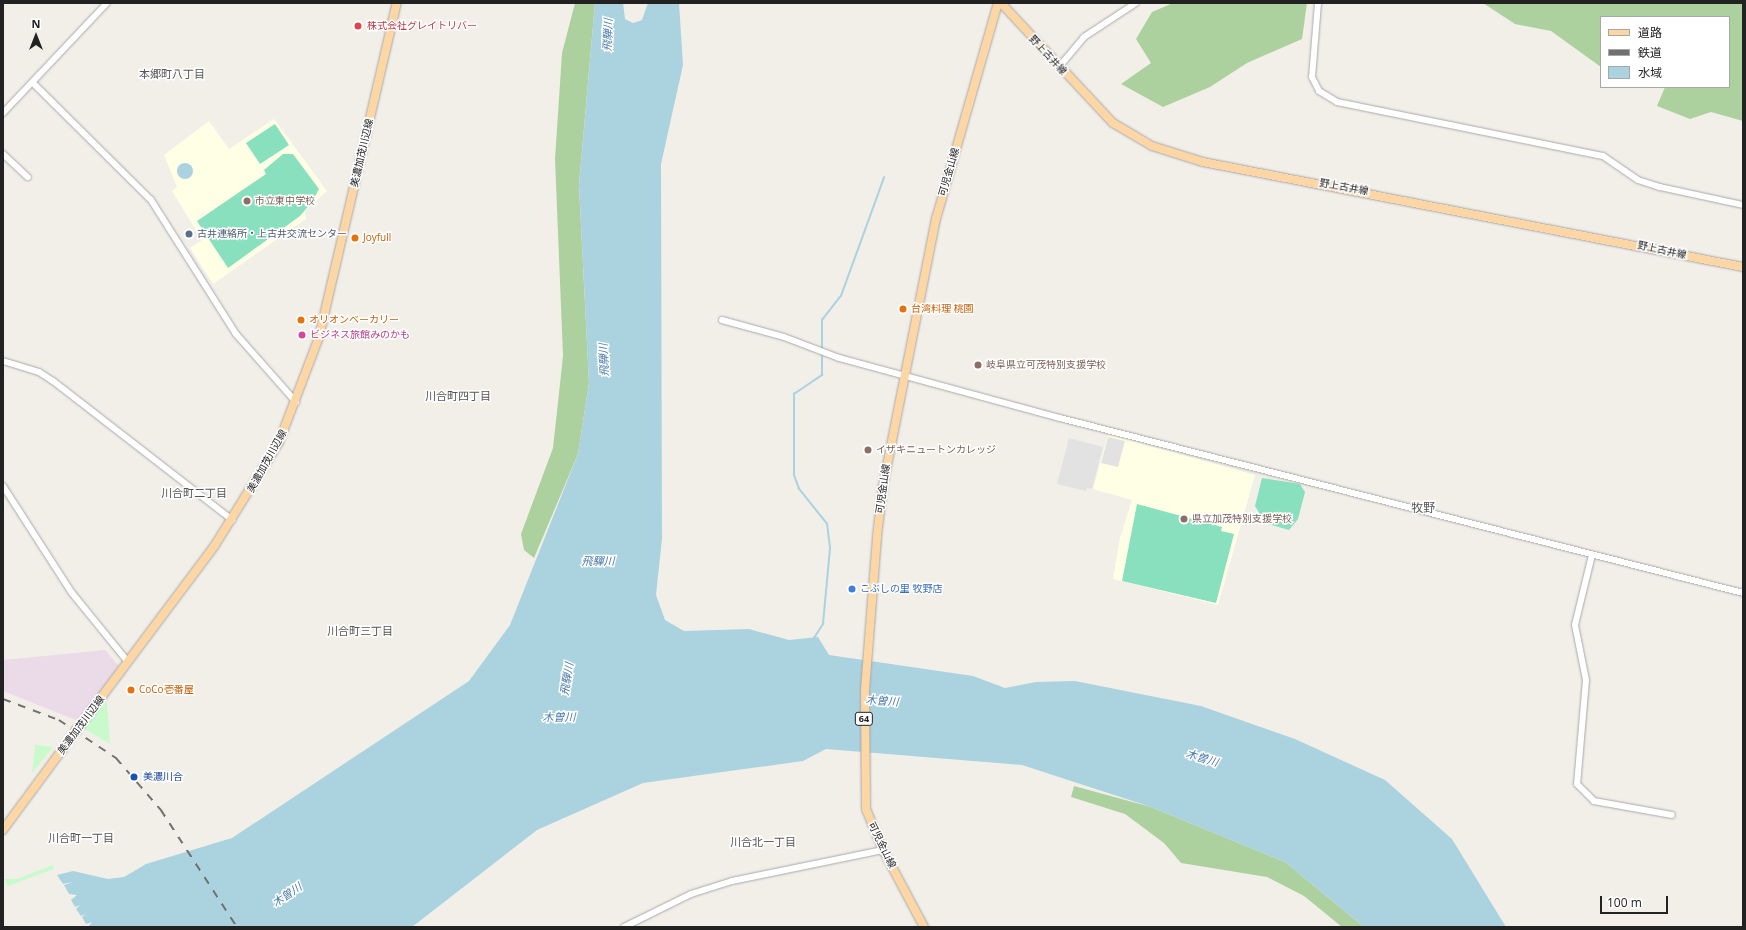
<!DOCTYPE html>
<html>
<head>
<meta charset="utf-8">
<style>
	body { margin:0 }
	#map { position:relative; width:1746px; height:930px; overflow:hidden; background:#f2efe9; font-family:"Open Sans","Noto Sans JP",sans-serif }
	div>[style] { position:absolute }
	[style*='--x'] { left:calc(var(--x)*1px); top:calc(var(--y)*1px); width:calc(var(--w)*1px); rotate:calc(var(--a)*1deg) }
	.industrial>* { inset:0; background:#ebdbe8 }
	.education>* { inset:0; background:#ffffe5 }
	.forest>* { inset:0; background:#add19e }
	.park>* { inset:0; background:#c8facc }
	.pitch>* { inset:0; background:#88e0be }
	.parking>* { inset:0; background:#e2e2e2 }
	.water>* { inset:0; background:#aad3df }
	.round { border-radius:50% }
	.stream>* { height:1.5px; margin:-0.75px; padding:0 0.75px; transform-origin:0.75px; border-radius:0.75px; background:#aad3df }
	.roads { filter:drop-shadow(0 0 1px #a9a9a9) drop-shadow(0 0 1px #a9a9a9) }
	.minor>* { height:6px; margin:-3px; padding:0 3px; transform-origin:3px; border-radius:3px; background:#fff }
	.major>* { height:8px; margin:-4px; padding:0 4px; transform-origin:4px; border-radius:4px; background:#fcd6a4 }
	.rail>* { height:1.5px; margin-top:-0.75px; transform-origin:0; background:repeating-linear-gradient(90deg,#707070 0 8px,transparent 0 16px) }
	.bridges { filter:drop-shadow(0 0 1px #a06b00) drop-shadow(0 0 1px #a06b00) }
	.major-bridge>* { height:8px; margin:-4px; padding:0 4px; transform-origin:4px; border-radius:4px; background:#fcd6a4 }
	.dots>* { width:11px; height:11px; translate:-50% -50%; box-sizing:border-box; border:2px solid #fff; border-radius:50% }
	span { translate:-50% -50%; white-space:nowrap; text-align:center; line-height:1.15; -webkit-text-stroke:3px #fff; paint-order:stroke }
	.shield-label span { padding:1px 3px; background:#fff; border:1px solid; border-radius:3px; -webkit-text-stroke-width:0 }
	.shield-label { font-size:9px; color:#222; font-weight:700 }
	.health-label { font-size:10px; color:#be3a42 }
	.left { translate:0 -50%; text-align:left }
	.street-label { font-size:10px; color:#222 }
	.education-label { font-size:10px; color:#785e54 }
	.service-label { font-size:10px; color:#4e5e75 }
	.food-label { font-size:10px; color:#c56008 }
	.hotel-label { font-size:10px; color:#b23c85 }
	.shop-label { font-size:10px; color:#366cbe }
	.transit-label { font-size:10px; color:#164399 }
	.water-label { font-size:11px; color:#4a7aab; font-style:italic }
	.neighbourhood-label { font-size:11px; color:#555 }
	.quarter-label { font-size:12px; color:#555 }
	.frame { position:absolute; inset:0; border:4px solid #222; pointer-events:none }
	.legend { position:absolute; left:1600px; top:16px; width:130px; height:72px; box-sizing:border-box; background:#fff; border:1px solid #a7a7a7; margin:0; padding:5px 7px; list-style:none; font-size:12px; color:#222 }
	.legend li { display:flex; align-items:center; gap:8px; height:20px }
	.legend b { width:20px; border:1px solid #a7a7a7 }
	.north { position:absolute; left:16px; top:16px; width:40px; height:40px; -webkit-text-stroke:3px #fff; paint-order:stroke; rotate:0deg; font-size:11px; font-weight:700; line-height:16px; text-align:center; color:#222 }
	.north::after { content:''; display:block; margin:auto; width:14px; height:18px; background:#222; clip-path:polygon(50% 0,100% 100%,50% 72%,0 100%) }
	.scale { position:absolute; left:1600px; top:896px; width:68px; height:18px; box-sizing:border-box; border:2px solid #222; border-top:0; padding-left:5px; font-size:12px; line-height:14px; white-space:nowrap; color:#222; -webkit-text-stroke:3px #fff; paint-order:stroke }
</style>
</head>
<body>
<div id="map">
	<div class="industrial">
		<div style="clip-path:polygon(105px 650px,119px 666px,78px 721px,3px 691px,3px 660px)"></div>
	</div>
	<div class="education">
		<div style="clip-path:polygon(274px 119px,327px 191px,305px 211px,306px 219px,213px 284px,190px 248px,202px 240px,172px 191px,177px 187px,164px 155px,209px 121px,229px 149px)"></div>
		<div style="clip-path:polygon(1108px 434px,1255px 475px,1218px 605px,1113px 579px,1120px 538px,1132px 500px,1093px 489px)"></div>
	</div>
	<div class="forest">
		<div style="clip-path:polygon(575px 3px,595px 3px,579px 185px,589px 383px,578px 454px,534px 558px,524px 550px,521px 534px,553px 448px,563px 356px,555px 159px,562px 53px)"></div>
		<div style="clip-path:polygon(1173px 3px,1307px 3px,1302px 39px,1247px 63px,1210px 87px,1163px 107px,1121px 84px,1151px 63px,1136px 39px,1152px 12px)"></div>
		<div style="clip-path:polygon(1483px 3px,1743px 3px,1743px 121px,1711px 112px,1690px 119px,1657px 106px,1665px 87px,1729px 87px,1729px 17px,1601px 17px,1601px 67px,1551px 31px,1515px 24px)"></div>
		<div style="clip-path:polygon(1074px 786px,1151px 807px,1285px 862px,1364px 927px,1342px 927px,1304px 896px,1267px 877px,1181px 863px,1164px 843px,1125px 814px,1071px 797px)"></div>
	</div>
	<div class="park">
		<div style="clip-path:polygon(103px 701px,107px 703px,110px 744px,83px 728px)"></div>
		<div style="clip-path:polygon(35px 745px,53px 747px,32px 773px)"></div>
		<div style="clip-path:polygon(53px 865px,54px 869px,8px 886px,4px 879px,17px 879px)"></div>
	</div>
	<div class="pitch">
		<div style="clip-path:polygon(275px 124px,289px 145px,260px 164px,246px 143px)"></div>
		<div style="clip-path:polygon(283px 154px,293px 154px,319px 189px,312px 202px,300px 216px,228px 268px,197px 221px,266px 174px,264px 170px)"></div>
		<div style="clip-path:polygon(1262px 478px,1300px 484px,1305px 492px,1298px 519px,1289px 530px,1265px 523px,1255px 506px)"></div>
		<div style="clip-path:polygon(1137px 504px,1222px 527px,1221px 531px,1234px 534px,1216px 603px,1122px 581px)"></div>
	</div>
	<div class="parking">
		<div style="clip-path:polygon(1108px 437px,1125px 441px,1118px 467px,1101px 463px)"></div>
		<div style="clip-path:polygon(1069px 438px,1103px 447px,1092px 489px,1087px 488px,1086px 491px,1057px 484px)"></div>
	</div>
	<div class="water">
		<div style="clip-path:polygon(595px 3px,623px 3px,625px 19px,633px 23px,642px 20px,648px 3px,679px 3px,683px 65px,661px 164px,662px 539px,656px 595px,665px 620px,684px 631px,749px 629px,789px 640px,818px 637px,829px 655px,973px 676px,1005px 688px,1036px 682px,1075px 681px,1201px 706px,1295px 739px,1385px 780px,1452px 839px,1506px 927px,1364px 927px,1285px 862px,1151px 807px,1022px 765px,826px 749px,803px 761px,643px 783px,537px 830px,412px 927px,88px 927px,92px 922px,86px 924px,82px 917px,86px 914px,81px 916px,76px 909px,80px 905px,75px 907px,71px 900px,77px 895px,69px 894px,64px 885px,73px 882px,63px 884px,57px 875px,73px 871px,108px 879px,124px 877px,146px 864px,232px 838px,469px 681px,510px 625px,578px 454px,589px 383px,579px 185px)"></div>
		<div class="round" style="left:177px;top:163px;width:16px;height:16px"></div>
	</div>
	<div class="stream">
		<div style="--x:822;--y:350;--w:30;--a:-90"></div>
		<div style="--x:822;--y:320;--w:31;--a:-52"></div>
		<div style="--x:841;--y:296;--w:126;--a:-70"></div>
		<div style="--x:814;--y:638;--w:17;--a:-57"></div>
		<div style="--x:823;--y:624;--w:76;--a:-84.7"></div>
		<div style="--x:830;--y:548;--w:24;--a:-97"></div>
		<div style="--x:827;--y:524;--w:45;--a:-128.7"></div>
		<div style="--x:799;--y:489;--w:15;--a:-110"></div>
		<div style="--x:794;--y:475;--w:81;--a:-90"></div>
		<div style="--x:794;--y:394;--w:34;--a:-34"></div>
		<div style="--x:822;--y:375;--w:21;--a:-90"></div>
	</div>
	<div class="roads">
		<div class="minor">
			<div style="--x:1318;--y:3;--w:74;--a:94.6"></div>
			<div style="--x:1312;--y:77;--w:16;--a:63"></div>
			<div style="--x:1319;--y:91;--w:21;--a:31"></div>
			<div style="--x:1337;--y:102;--w:271;--a:11.5"></div>
			<div style="--x:1603;--y:156;--w:42;--a:34.4"></div>
			<div style="--x:1638;--y:180;--w:23;--a:18"></div>
			<div style="--x:1660;--y:187;--w:85;--a:12.2"></div>
			<div style="--x:1059;--y:67;--w:39;--a:-50"></div>
			<div style="--x:1084;--y:37;--w:62;--a:-33.2"></div>
			<div style="--x:33;--y:83;--w:166;--a:44.8"></div>
			<div style="--x:151;--y:200;--w:159;--a:57.6"></div>
			<div style="--x:236;--y:334;--w:91;--a:48.6"></div>
			<div style="--x:3;--y:113;--w:151;--a:-46.6"></div>
			<div style="--x:3;--y:154;--w:34;--a:43"></div>
			<div style="--x:722;--y:320;--w:64;--a:15.3"></div>
			<div style="--x:784;--y:337;--w:59;--a:20.9"></div>
			<div style="--x:839;--y:358;--w:229;--a:15.2"></div>
			<div style="--x:1060;--y:418;--w:705;--a:14.37"></div>
			<div style="--x:3;--y:361;--w:38;--a:17"></div>
			<div style="--x:39;--y:372;--w:17;--a:33"></div>
			<div style="--x:53;--y:381;--w:227;--a:37.8"></div>
			<div style="--x:3;--y:486;--w:127;--a:57.2"></div>
			<div style="--x:72;--y:593;--w:89;--a:50.9"></div>
			<div style="--x:1592;--y:555;--w:72;--a:103.7"></div>
			<div style="--x:1575;--y:625;--w:56;--a:78.7"></div>
			<div style="--x:1586;--y:680;--w:104;--a:94.9"></div>
			<div style="--x:1577;--y:784;--w:24;--a:45"></div>
			<div style="--x:1594;--y:801;--w:79;--a:10.2"></div>
			<div style="--x:624;--y:927;--w:75;--a:-26.2"></div>
			<div style="--x:691;--y:894;--w:43;--a:-17.6"></div>
			<div style="--x:732;--y:881;--w:154;--a:-11.6"></div>
		</div>
		<div class="major">
			<div style="--x:1001;--y:3;--w:164;--a:47"></div>
			<div style="--x:1113;--y:123;--w:45;--a:30.5"></div>
			<div style="--x:1152;--y:146;--w:53;--a:17.4"></div>
			<div style="--x:1203;--y:162;--w:550;--a:11"></div>
			<div style="--x:79;--y:727;--w:227;--a:-53.2"></div>
			<div style="--x:215;--y:545;--w:121;--a:-58.1"></div>
			<div style="--x:279;--y:442;--w:112;--a:-69.1"></div>
			<div style="--x:319;--y:337;--w:343;--a:-76.9"></div>
			<div style="--x:3;--y:830;--w:123;--a:-53.6"></div>
			<div style="--x:924;--y:927;--w:87;--a:-118"></div>
			<div style="--x:883;--y:850;--w:44;--a:-112.5"></div>
			<div style="--x:866;--y:809;--w:119;--a:-90.5"></div>
			<div style="--x:865;--y:690;--w:154;--a:-85.5"></div>
			<div style="--x:877;--y:536;--w:50;--a:-83.2"></div>
			<div style="--x:883;--y:486;--w:272;--a:-78.8"></div>
			<div style="--x:936;--y:219;--w:225;--a:-74"></div>
		</div>
	</div>
	<div class="rail">
		<div style="--x:3;--y:699;--w:60;--a:20.6"></div>
		<div style="--x:59;--y:720;--w:69;--a:33.7"></div>
		<div style="--x:116;--y:758;--w:69;--a:49.1"></div>
		<div style="--x:161;--y:810;--w:140;--a:57"></div>
	</div>
	<div class="bridges">
		<div class="major-bridge">
			<div style="--x:76;--y:731;--w:5;--a:-53"></div>
		</div>
	</div>
	<div class="dots">
		<div style="left:358px;top:26px;background:#e0444e"></div>
		<div style="left:247px;top:201px;background:#8d6e63"></div>
		<div style="left:189px;top:234px;background:#5c6f8a"></div>
		<div style="left:355px;top:238px;background:#e8710a"></div>
		<div style="left:903px;top:309px;background:#e8710a"></div>
		<div style="left:301px;top:320px;background:#e8710a"></div>
		<div style="left:302px;top:335px;background:#d1479c"></div>
		<div style="left:978px;top:365px;background:#8d6e63"></div>
		<div style="left:868px;top:450px;background:#8d6e63"></div>
		<div style="left:1184px;top:519px;background:#8d6e63"></div>
		<div style="left:852px;top:589px;background:#3f7fe0"></div>
		<div style="left:131px;top:690px;background:#e8710a"></div>
		<div style="left:134px;top:777px;background:#1a4fb4"></div>
	</div>
	<div class="shield-label">
		<span style="left:864px;top:719px">64</span>
	</div>
	<div class="health-label">
		<span class="left" style="left:367px;top:26px">株式会社グレイトリバー</span>
	</div>
	<div class="street-label">
		<span style="left:1048px;top:55px;rotate:47deg">野上古井線</span>
		<span style="left:362px;top:153px;rotate:-77deg">美濃加茂川辺線</span>
		<span style="left:949px;top:172px;rotate:-74deg">可児金山線</span>
		<span style="left:1344px;top:187px;rotate:10deg">野上古井線</span>
		<span style="left:1662px;top:250px;rotate:12deg">野上古井線</span>
		<span style="left:267px;top:461px;rotate:-61deg">美濃加茂川辺線</span>
		<span style="left:883px;top:489px;rotate:-82deg">可児金山線</span>
		<span style="left:81px;top:725px;rotate:-53deg">美濃加茂川辺線</span>
		<span style="left:882px;top:845px;rotate:64deg">可児金山線</span>
	</div>
	<div class="education-label">
		<span class="left" style="left:255px;top:201px">市立東中学校</span>
		<span class="left" style="left:986px;top:365px">岐阜県立可茂特別支援学校</span>
		<span class="left" style="left:876px;top:450px">イザキニュートンカレッジ</span>
		<span class="left" style="left:1192px;top:519px">県立加茂特別支援学校</span>
	</div>
	<div class="service-label">
		<span class="left" style="left:197px;top:234px">古井連絡所・上古井交流センター</span>
	</div>
	<div class="food-label">
		<span class="left" style="left:363px;top:238px">Joyfull</span>
		<span class="left" style="left:911px;top:309px">台湾料理 桃園</span>
		<span class="left" style="left:309px;top:320px">オリオンベーカリー</span>
		<span class="left" style="left:139px;top:690px">CoCo壱番屋</span>
	</div>
	<div class="hotel-label">
		<span class="left" style="left:310px;top:335px">ビジネス旅館みのかも</span>
	</div>
	<div class="shop-label">
		<span class="left" style="left:860px;top:589px">こぶしの里 牧野店</span>
	</div>
	<div class="transit-label">
		<span class="left" style="left:143px;top:777px">美濃川合</span>
	</div>
	<div class="water-label">
		<span style="left:608px;top:35px;rotate:-88deg">飛騨川</span>
		<span style="left:604px;top:360px;rotate:-93deg">飛騨川</span>
		<span style="left:598px;top:561px">飛驒川</span>
		<span style="left:567px;top:679px;rotate:-81deg">飛騨川</span>
		<span style="left:882px;top:701px;rotate:4deg">木曽川</span>
		<span style="left:559px;top:717px">木曽川</span>
		<span style="left:1202px;top:758px;rotate:17deg">木曽川</span>
		<span style="left:287px;top:895px;rotate:-34deg">木曽川</span>
	</div>
	<div class="neighbourhood-label">
		<span style="left:172px;top:74px">本郷町八丁目</span>
		<span style="left:458px;top:396px">川合町四丁目</span>
		<span style="left:194px;top:493px">川合町二丁目</span>
		<span style="left:360px;top:631px">川合町三丁目</span>
		<span style="left:81px;top:838px">川合町一丁目</span>
		<span style="left:763px;top:842px">川合北一丁目</span>
	</div>
	<div class="quarter-label">
		<span style="left:1423px;top:508px">牧野</span>
	</div>
	<div class="frame"></div>
	<ul class="legend">
	<li><b style="height:5px;background:#fcd6a4"></b>道路</li>
	<li><b style="height:5px;background:#707070"></b>鉄道</li>
	<li><b style="height:11px;background:#aad3df"></b>水域</li>
	</ul>
	<div class="north">N</div>
	<div class="scale">100 m</div>
</div>
</body>
</html>
